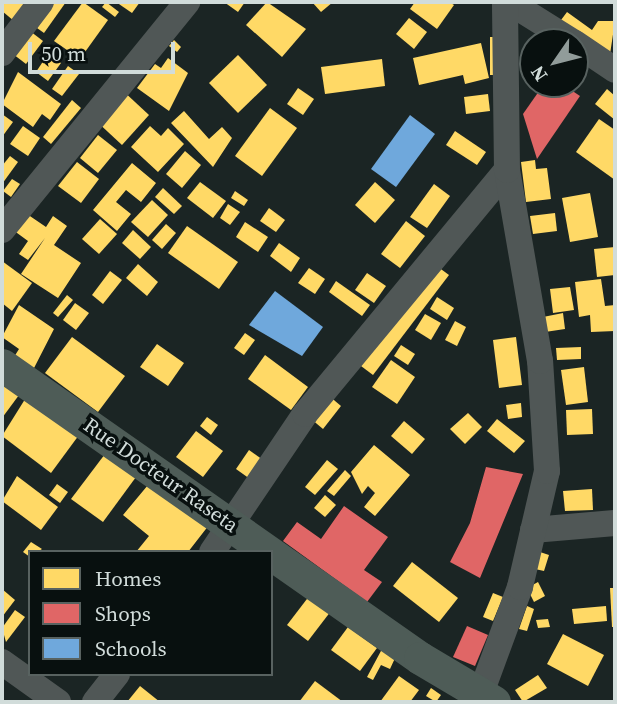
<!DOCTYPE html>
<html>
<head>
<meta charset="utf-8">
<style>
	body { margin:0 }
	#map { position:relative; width:617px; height:704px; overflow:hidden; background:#1b2524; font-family:"Source Serif 4",serif }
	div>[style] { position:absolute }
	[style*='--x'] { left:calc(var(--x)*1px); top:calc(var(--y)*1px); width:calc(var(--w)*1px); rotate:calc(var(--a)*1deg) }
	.homes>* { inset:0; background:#ffd966 }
	.shops>* { inset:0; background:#e06666 }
	.schools>* { inset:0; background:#6fa8dc }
	.minor>* { height:26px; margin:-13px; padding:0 13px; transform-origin:13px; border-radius:13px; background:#505756 }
	.major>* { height:33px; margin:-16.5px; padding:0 16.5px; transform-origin:16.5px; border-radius:16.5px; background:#4e5c57 }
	span { translate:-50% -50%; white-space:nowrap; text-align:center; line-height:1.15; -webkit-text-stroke:7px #08100f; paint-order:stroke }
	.street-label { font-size:21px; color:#d1dcda }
	.frame { position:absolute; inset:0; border:4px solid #d1dcda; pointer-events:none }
	.legend { position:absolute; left:28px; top:550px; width:245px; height:126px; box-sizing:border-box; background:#08100f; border:2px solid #586260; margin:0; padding:9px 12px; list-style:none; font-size:21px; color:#d1dcda }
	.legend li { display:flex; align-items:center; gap:14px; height:35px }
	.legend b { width:35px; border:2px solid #586260 }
	.north { position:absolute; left:519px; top:28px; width:70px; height:70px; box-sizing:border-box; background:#08100f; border:2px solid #586260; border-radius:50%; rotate:235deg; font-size:19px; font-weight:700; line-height:28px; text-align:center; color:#d1dcda }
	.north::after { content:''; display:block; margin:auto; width:24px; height:32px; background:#919c9a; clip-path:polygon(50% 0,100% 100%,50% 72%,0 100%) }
	.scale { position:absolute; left:28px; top:42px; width:147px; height:32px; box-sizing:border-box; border:4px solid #d1dcda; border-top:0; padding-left:9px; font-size:21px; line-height:24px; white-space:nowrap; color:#d1dcda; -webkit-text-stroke:5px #08100f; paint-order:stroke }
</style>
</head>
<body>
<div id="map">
	<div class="homes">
		<div style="clip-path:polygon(29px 2px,14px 21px,2px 11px,4px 2px)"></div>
		<div style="clip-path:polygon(55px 2px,66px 2px,44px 33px,37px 28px)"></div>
		<div style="clip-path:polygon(83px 2px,108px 20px,80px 59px,54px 41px)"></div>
		<div style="clip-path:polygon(106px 2px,119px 12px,115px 17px,102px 7px)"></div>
		<div style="clip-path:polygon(116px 2px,140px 2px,132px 13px)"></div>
		<div style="clip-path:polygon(224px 2px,245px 2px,238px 12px)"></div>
		<div style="clip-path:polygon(267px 2px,306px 29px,282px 57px,246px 25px)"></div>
		<div style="clip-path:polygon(312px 2px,333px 2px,321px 12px)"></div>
		<div style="clip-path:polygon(415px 2px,449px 2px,454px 5px,437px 29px,410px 9px)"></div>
		<div style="clip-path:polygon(567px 12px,592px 30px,598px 21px,615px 21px,609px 61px,558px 24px)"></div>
		<div style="clip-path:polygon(409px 18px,427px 32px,414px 49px,396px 34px)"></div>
		<div style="clip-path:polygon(30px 31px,43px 41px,26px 64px,13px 54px)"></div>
		<div style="clip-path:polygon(490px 37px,501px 37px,502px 75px,490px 75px)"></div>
		<div style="clip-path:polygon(174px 40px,181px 47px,177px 52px,169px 46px)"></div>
		<div style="clip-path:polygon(481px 43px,489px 78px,465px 84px,463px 75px,419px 85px,413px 58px)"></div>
		<div style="clip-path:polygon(48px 54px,61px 63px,48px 81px,36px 72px)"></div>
		<div style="clip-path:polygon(238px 55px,267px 85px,238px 113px,209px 83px)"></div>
		<div style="clip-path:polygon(168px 58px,188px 73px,169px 111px,137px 88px,155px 64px,161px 68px)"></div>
		<div style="clip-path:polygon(382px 59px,385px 86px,325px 94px,321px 67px)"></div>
		<div style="clip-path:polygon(68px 66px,79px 74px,62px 96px,52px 89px)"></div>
		<div style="clip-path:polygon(18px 72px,61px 104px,50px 120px,42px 114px,33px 127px,2px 104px)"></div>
		<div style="clip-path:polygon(298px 88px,314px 99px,303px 115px,287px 104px)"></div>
		<div style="clip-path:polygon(121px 89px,149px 115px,122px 145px,94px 119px)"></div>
		<div style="clip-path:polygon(607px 89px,615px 96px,615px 120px,595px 104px)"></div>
		<div style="clip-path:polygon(488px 94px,490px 111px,466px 114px,464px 97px)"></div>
		<div style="clip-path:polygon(72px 100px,81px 108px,51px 144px,43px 137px)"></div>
		<div style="clip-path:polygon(270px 108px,297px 128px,262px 176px,235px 156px)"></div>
		<div style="clip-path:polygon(184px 111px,209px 139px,222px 127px,232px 138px,213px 167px,171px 123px)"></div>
		<div style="clip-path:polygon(2px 114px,13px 122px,2px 137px)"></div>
		<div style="clip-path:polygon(599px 119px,615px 130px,615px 180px,576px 152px)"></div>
		<div style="clip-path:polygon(23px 126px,40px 138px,28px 156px,10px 144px)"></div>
		<div style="clip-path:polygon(150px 126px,161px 136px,168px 128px,184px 144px,158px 172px,131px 147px)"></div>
		<div style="clip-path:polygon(455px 131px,486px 152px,477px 165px,446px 145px)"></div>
		<div style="clip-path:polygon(98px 135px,117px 150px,98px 173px,80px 158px)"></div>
		<div style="clip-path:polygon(185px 151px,201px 165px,182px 188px,166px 174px)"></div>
		<div style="clip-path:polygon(10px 156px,18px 162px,2px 184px,2px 166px)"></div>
		<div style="clip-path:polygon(535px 160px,536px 169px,547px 168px,551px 199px,526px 202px,521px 162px)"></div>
		<div style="clip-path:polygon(77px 162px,99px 179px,81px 203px,58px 186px)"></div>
		<div style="clip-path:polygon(132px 163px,156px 183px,141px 202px,126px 190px,116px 202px,131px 214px,117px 231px,93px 210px)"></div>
		<div style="clip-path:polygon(12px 179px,20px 184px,11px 197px,3px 191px)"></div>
		<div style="clip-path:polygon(200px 182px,226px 201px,213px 218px,187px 198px)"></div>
		<div style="clip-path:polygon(375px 182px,395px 200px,375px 223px,355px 205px)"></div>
		<div style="clip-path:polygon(434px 184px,450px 196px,427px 228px,410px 217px)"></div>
		<div style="clip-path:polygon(163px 188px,182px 206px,174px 214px,155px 197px)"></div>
		<div style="clip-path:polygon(235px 191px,248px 200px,244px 206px,231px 198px)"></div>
		<div style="clip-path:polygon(590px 193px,598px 237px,570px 242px,562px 198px)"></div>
		<div style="clip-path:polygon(152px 200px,168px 215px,148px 237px,131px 222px)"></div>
		<div style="clip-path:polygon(228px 204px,240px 212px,230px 225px,220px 218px)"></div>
		<div style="clip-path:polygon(269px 208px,285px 220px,276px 232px,260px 221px)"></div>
		<div style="clip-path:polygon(24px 212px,46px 227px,53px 216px,67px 226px,54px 245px,81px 263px,58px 298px,21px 274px,45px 238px,28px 260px,19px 254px,28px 241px,13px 230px)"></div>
		<div style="clip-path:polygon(555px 213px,557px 231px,533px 234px,530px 216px)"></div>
		<div style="clip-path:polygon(100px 219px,117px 234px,99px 254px,82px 239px)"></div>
		<div style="clip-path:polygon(406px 221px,425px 236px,400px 268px,381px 254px)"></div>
		<div style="clip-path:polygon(245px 222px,268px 237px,258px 252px,236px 237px)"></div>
		<div style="clip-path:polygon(166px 224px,176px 233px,162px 249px,152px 240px)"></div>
		<div style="clip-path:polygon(187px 226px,238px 262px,219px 289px,168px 253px)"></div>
		<div style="clip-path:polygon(133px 230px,151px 247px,140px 259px,122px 243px)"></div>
		<div style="clip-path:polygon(279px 243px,300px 258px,291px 272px,270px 256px)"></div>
		<div style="clip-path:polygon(615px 247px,615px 275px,597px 277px,594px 249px)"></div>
		<div style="clip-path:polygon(2px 261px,32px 283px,12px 311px,2px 303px)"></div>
		<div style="clip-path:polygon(138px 264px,158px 282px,147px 296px,126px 278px)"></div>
		<div style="clip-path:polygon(434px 264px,449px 275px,373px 375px,357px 363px)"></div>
		<div style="clip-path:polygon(309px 268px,325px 279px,315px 294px,298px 283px)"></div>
		<div style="clip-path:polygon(110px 271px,122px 280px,103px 304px,92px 295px)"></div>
		<div style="clip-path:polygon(367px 273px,386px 286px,374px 303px,355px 290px)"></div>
		<div style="clip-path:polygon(601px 279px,605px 306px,615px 305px,615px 331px,591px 332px,590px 315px,579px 317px,575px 282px)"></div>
		<div style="clip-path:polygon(336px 281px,370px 305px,362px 316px,329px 292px)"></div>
		<div style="clip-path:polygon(570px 287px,574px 310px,553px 313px,550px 289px)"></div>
		<div style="clip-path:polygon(67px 295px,73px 300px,58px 317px,53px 313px)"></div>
		<div style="clip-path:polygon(437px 297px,454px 308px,447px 320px,430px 309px)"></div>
		<div style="clip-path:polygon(75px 303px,89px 313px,76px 330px,63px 320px)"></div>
		<div style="clip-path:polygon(19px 305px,54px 329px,33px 370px,14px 357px,19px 349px,2px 337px)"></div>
		<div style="clip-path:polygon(563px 313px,565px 329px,545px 332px,543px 317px)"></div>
		<div style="clip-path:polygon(425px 314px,441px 323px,431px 340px,415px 330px)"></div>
		<div style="clip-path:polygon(455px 321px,466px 327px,457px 346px,445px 340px)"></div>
		<div style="clip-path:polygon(245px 333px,255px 340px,244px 355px,234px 348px)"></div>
		<div style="clip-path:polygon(72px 337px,125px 376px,98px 412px,45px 373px)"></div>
		<div style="clip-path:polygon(516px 337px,522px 385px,499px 388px,493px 340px)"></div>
		<div style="clip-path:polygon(157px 344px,184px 363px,168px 386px,140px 367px)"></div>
		<div style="clip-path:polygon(401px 345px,415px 354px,408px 365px,394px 356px)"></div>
		<div style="clip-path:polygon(581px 347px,581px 359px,557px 360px,556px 348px)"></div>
		<div style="clip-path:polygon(265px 355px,308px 387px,291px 410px,248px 379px)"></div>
		<div style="clip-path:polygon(391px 360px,415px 377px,397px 404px,372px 387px)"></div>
		<div style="clip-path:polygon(584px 367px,588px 402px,566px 405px,561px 370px)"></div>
		<div style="clip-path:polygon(2px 376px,22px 391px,2px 418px)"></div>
		<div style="clip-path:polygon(328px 395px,341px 406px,323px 429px,310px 418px)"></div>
		<div style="clip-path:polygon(27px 396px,79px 435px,51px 473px,2px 436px)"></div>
		<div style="clip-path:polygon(521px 403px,522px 417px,508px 419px,506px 405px)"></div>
		<div style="clip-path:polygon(592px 409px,593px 434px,567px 435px,566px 410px)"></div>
		<div style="clip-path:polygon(468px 413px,482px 427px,465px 444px,450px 429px)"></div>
		<div style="clip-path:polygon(207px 417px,218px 425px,211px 435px,200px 426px)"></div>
		<div style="clip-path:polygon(497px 419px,525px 441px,514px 453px,487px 431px)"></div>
		<div style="clip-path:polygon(404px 421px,425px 439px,412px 454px,391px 436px)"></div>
		<div style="clip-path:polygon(196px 431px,223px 451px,203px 477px,176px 457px)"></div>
		<div style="clip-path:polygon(374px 445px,410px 475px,375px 516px,364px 507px,375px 493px,368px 486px,362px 494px,351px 472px)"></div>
		<div style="clip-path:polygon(249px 450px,263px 460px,250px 479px,236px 469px)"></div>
		<div style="clip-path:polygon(105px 454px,136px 477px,103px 522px,71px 499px)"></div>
		<div style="clip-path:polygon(327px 460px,338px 469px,315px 495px,305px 487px)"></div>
		<div style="clip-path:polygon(345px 470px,351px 476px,334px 496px,327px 491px)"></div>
		<div style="clip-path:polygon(17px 476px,58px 507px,41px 530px,2px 501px)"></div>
		<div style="clip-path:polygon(153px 479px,209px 525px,188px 552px,136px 552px,149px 536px,123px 515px)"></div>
		<div style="clip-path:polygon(57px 484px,68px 492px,60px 503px,49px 495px)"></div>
		<div style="clip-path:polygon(592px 489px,593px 510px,565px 511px,563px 491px)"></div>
		<div style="clip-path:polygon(325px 495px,336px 505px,325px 517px,314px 508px)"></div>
		<div style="clip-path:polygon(31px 542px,42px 549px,30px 557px,23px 552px)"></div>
		<div style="clip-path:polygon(540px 552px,549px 555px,544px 571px,535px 569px)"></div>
		<div style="clip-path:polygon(412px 562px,458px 598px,439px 622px,393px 586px)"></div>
		<div style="clip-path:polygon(538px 582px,545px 596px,534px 602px,527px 588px)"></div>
		<div style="clip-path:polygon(610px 588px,615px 588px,615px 627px,612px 627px)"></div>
		<div style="clip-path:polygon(2px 589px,15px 600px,2px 617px)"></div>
		<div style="clip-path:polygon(493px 593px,503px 597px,493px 621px,483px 617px)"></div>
		<div style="clip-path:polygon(310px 595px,331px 611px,308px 641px,287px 625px)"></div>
		<div style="clip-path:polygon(527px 606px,534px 609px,527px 631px,519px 629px)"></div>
		<div style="clip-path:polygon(606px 606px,607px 621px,574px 624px,572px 609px)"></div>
		<div style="clip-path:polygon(15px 610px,25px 617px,6px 642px,2px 628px)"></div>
		<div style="clip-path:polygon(548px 619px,550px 627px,538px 628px,536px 620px)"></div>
		<div style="clip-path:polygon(348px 627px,377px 648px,360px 671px,331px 650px)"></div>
		<div style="clip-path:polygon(563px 634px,604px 655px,588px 686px,547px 664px)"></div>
		<div style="clip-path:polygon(382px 649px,396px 656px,390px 669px,381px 665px,373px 680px,367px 677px)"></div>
		<div style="clip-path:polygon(538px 675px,547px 688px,523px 702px,515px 690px)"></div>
		<div style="clip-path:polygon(399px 676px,419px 690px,410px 702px,380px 702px)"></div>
		<div style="clip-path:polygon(315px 681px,343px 702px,299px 702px)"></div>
		<div style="clip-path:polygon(140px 686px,160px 702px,127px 702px)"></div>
		<div style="clip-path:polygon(431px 688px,441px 695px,436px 702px,426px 696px)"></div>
	</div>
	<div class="shops">
		<div style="clip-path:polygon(544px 84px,562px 84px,580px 96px,537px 159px,523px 114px)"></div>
		<div style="clip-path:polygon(486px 467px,523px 474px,480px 578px,450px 562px,470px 523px)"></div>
		<div style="clip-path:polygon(344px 506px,388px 537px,364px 570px,382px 582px,367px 602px,283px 541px,297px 522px,321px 539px)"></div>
		<div style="clip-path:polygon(467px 626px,488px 635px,475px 666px,453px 657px)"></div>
	</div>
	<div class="schools">
		<div style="clip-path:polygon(410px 115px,435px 134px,396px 187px,371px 169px)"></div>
		<div style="clip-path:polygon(275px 291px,323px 327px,302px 356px,249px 325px)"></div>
	</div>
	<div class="minor">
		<div style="--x:509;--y:2;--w:75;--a:32"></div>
		<div style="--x:575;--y:43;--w:48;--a:34"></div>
		<div style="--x:2;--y:53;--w:64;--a:-52.6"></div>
		<div style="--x:2;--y:230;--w:294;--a:-50.9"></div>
		<div style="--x:533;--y:530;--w:82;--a:-4.9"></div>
		<div style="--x:212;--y:552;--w:166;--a:-56"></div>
		<div style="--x:305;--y:414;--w:317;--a:-50.4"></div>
		<div style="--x:2;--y:662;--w:69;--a:35.5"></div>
		<div style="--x:481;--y:693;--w:113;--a:-69.8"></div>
		<div style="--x:520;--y:587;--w:119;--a:-76.9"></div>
		<div style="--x:547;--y:471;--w:110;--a:-93.6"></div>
		<div style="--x:540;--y:361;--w:194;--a:-99.8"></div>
		<div style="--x:507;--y:170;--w:168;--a:-90.7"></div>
		<div style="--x:95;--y:702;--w:36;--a:-52"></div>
	</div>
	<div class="major">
		<div style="--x:2;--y:365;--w:510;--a:35.03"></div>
		<div style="--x:420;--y:658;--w:86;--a:30.7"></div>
	</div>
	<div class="street-label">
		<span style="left:161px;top:475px;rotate:35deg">Rue Docteur Raseta</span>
	</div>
	<div class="frame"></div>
	<ul class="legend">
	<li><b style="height:19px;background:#ffd966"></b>Homes</li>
	<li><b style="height:19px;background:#e06666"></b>Shops</li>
	<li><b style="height:19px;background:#6fa8dc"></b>Schools</li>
	</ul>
	<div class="north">N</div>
	<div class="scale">50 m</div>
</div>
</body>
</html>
